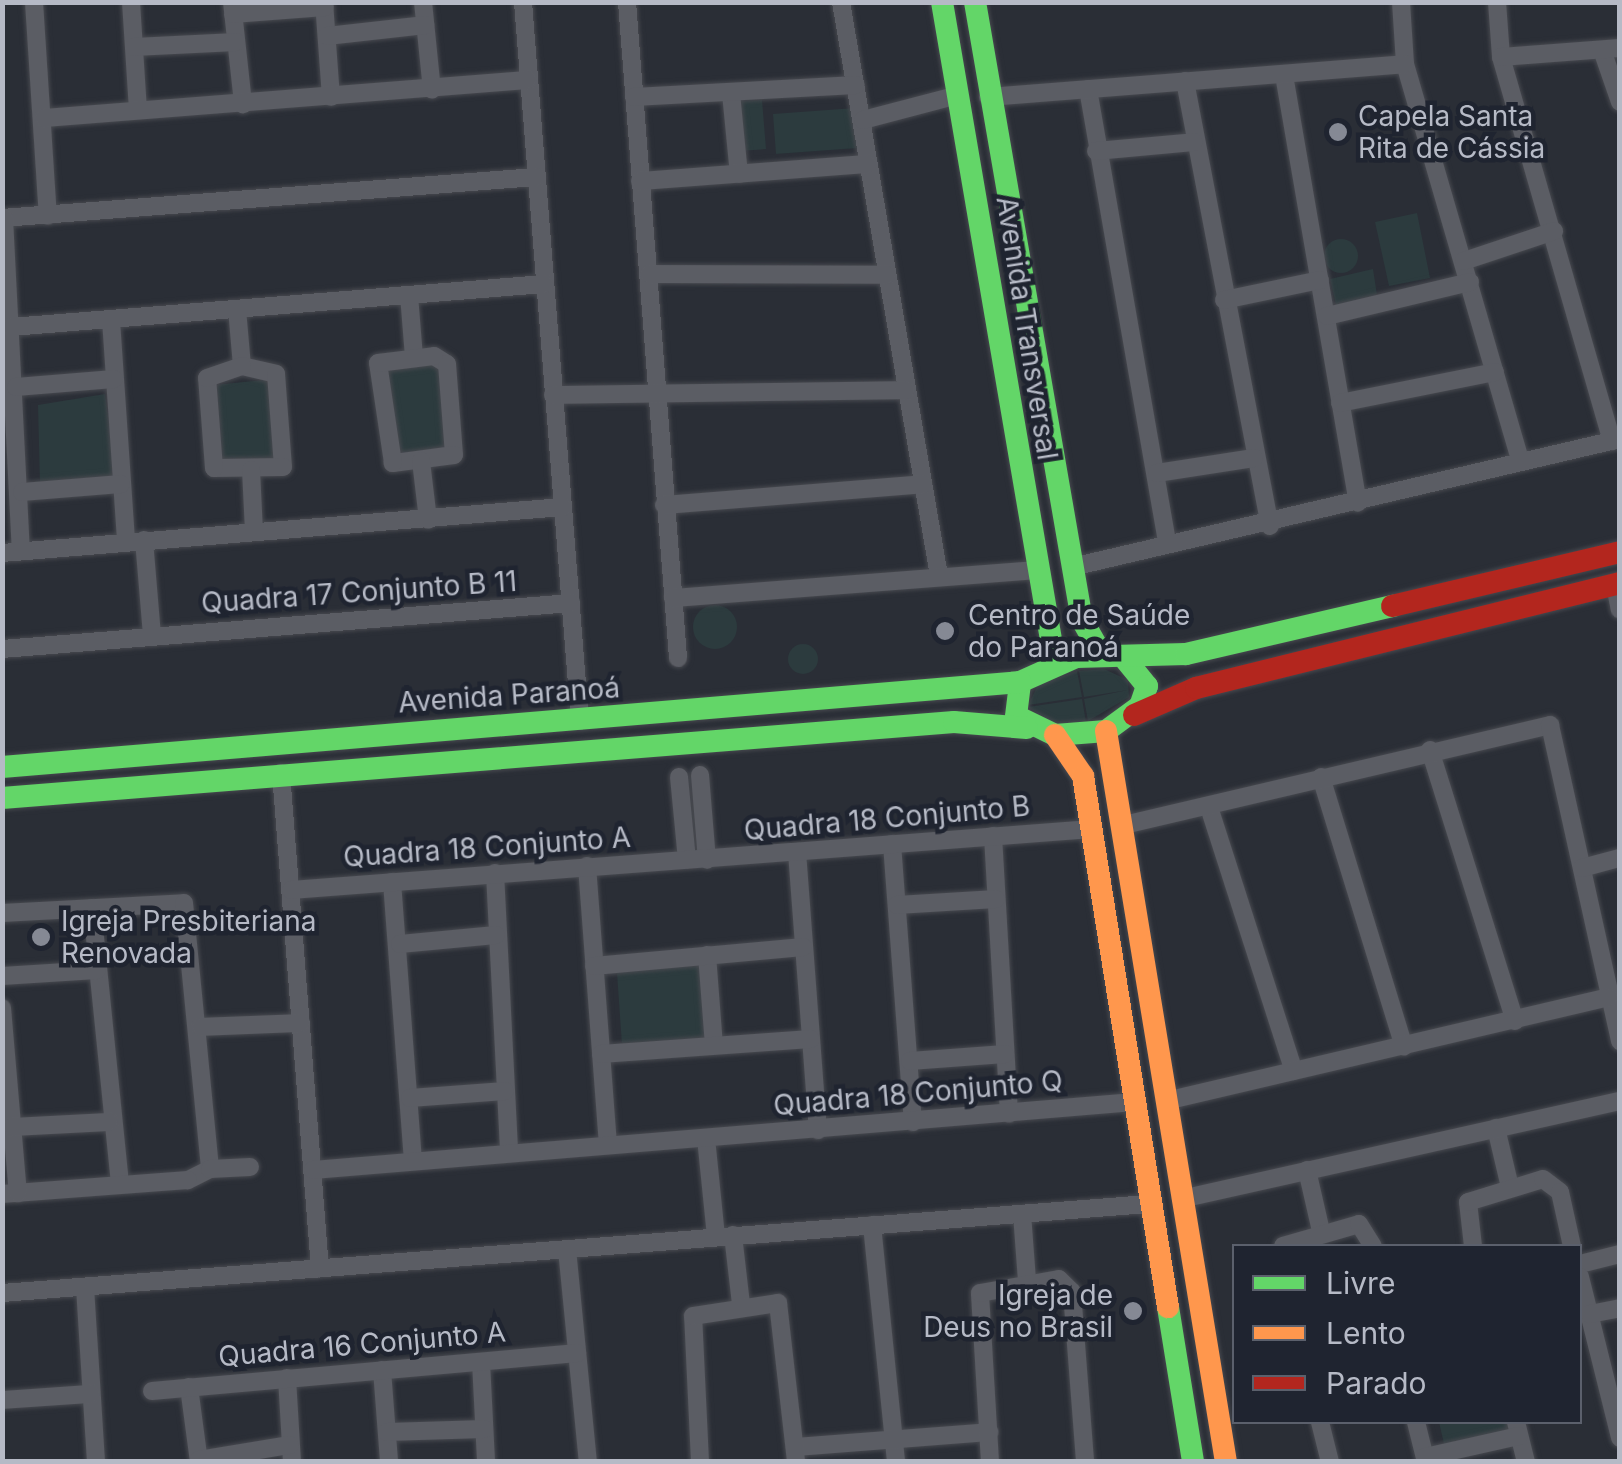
<!DOCTYPE html>
<html>
<head>
<meta charset="utf-8">
<style>
	body { margin:0 }
	#map { position:relative; width:1622px; height:1464px; overflow:hidden; background:#2a2e36; font-family:Inter,sans-serif }
	div>[style] { position:absolute }
	[style*='--x'] { left:calc(var(--x)*1px); top:calc(var(--y)*1px); width:calc(var(--w)*1px); rotate:calc(var(--a)*1deg) }
	.green>* { inset:0; background:#2c3b3e }
	.round { border-radius:50% }
	.roads { filter:drop-shadow(0 0 2px #47494f) drop-shadow(0 0 2px #47494f) }
	.street>* { height:18px; margin:-9px; padding:0 9px; transform-origin:9px; border-radius:9px; background:#5b5d64 }
	.fast>* { height:22px; margin:-11px; padding:0 11px; transform-origin:11px; border-radius:11px; background:#63d668 }
	.slow>* { height:22px; margin:-11px; padding:0 11px; transform-origin:11px; border-radius:11px; background:#ff974d }
	.jam>* { height:22px; margin:-11px; padding:0 11px; transform-origin:11px; border-radius:11px; background:#b3261e }
	.dots>* { width:28px; height:28px; translate:-50% -50%; box-sizing:border-box; border:5px solid #1f2430; border-radius:50% }
	span { translate:-50% -50%; white-space:nowrap; text-align:center; line-height:1.15; -webkit-text-stroke:9px #1f2430; paint-order:stroke }
	.poi-label { font-size:28px; color:#b6bac6 }
	.left { translate:0 -50%; text-align:left }
	.right { translate:-100% -50%; text-align:right }
	.street-label { font-size:28px; color:#b6bac6 }
	.frame { position:absolute; inset:0; border:5px solid #b6bac6; pointer-events:none }
	.legend { position:absolute; left:1232px; top:1244px; width:350px; height:180px; box-sizing:border-box; background:#1f2430; border:2px solid #5b606c; margin:0; padding:12px 18px; list-style:none; font-size:30px; color:#b6bac6 }
	.legend li { display:flex; align-items:center; gap:20px; height:50px }
	.legend b { width:50px; border:2px solid #5b606c }
</style>
</head>
<body>
<div id="map">
	<div class="green">
		<div style="clip-path:polygon(762px 100px,766px 149px,740px 151px,736px 101px)"></div>
		<div style="clip-path:polygon(855px 108px,858px 148px,776px 154px,773px 114px)"></div>
		<div style="clip-path:polygon(1417px 213px,1430px 278px,1389px 286px,1375px 222px)"></div>
		<div class="round" style="left:1324px;top:239px;width:34px;height:34px"></div>
		<div style="clip-path:polygon(1373px 269px,1377px 295px,1336px 305px,1330px 279px)"></div>
		<div style="clip-path:polygon(442px 363px,451px 459px,395px 465px,386px 368px)"></div>
		<div style="clip-path:polygon(275px 379px,284px 464px,223px 470px,214px 385px)"></div>
		<div style="clip-path:polygon(105px 394px,117px 477px,40px 485px,38px 405px)"></div>
		<div class="round" style="left:693px;top:605px;width:44px;height:44px"></div>
		<div class="round" style="left:788px;top:644px;width:30px;height:30px"></div>
		<div style="clip-path:polygon(1104px 669px,1128px 680px,1129px 697px,1088px 721px,1084px 699px,1128px 690px,1084px 697px,1079px 671px)"></div>
		<div style="clip-path:polygon(1077px 671px,1082px 697px,1028px 705px,1038px 685px)"></div>
		<div style="clip-path:polygon(1082px 699px,1086px 722px,1055px 725px,1028px 707px)"></div>
		<div style="clip-path:polygon(704px 961px,710px 1039px,622px 1045px,617px 973px)"></div>
		<div style="clip-path:polygon(1439px 1422px,1508px 1422px,1510px 1430px,1444px 1444px)"></div>
	</div>
	<div class="roads">
		<div class="street">
			<div style="--x:34;--y:2;--w:214;--a:86.3"></div>
			<div style="--x:131;--y:2;--w:108;--a:86.3"></div>
			<div style="--x:232;--y:2;--w:103;--a:83.8"></div>
			<div style="--x:324;--y:2;--w:95;--a:85.8"></div>
			<div style="--x:423;--y:2;--w:88;--a:84.2"></div>
			<div style="--x:523;--y:2;--w:721;--a:85.47"></div>
			<div style="--x:627;--y:2;--w:658;--a:85.55"></div>
			<div style="--x:841;--y:2;--w:582;--a:80.31"></div>
			<div style="--x:1401;--y:2;--w:62;--a:86.3"></div>
			<div style="--x:1405;--y:64;--w:413;--a:73.8"></div>
			<div style="--x:1497;--y:2;--w:55;--a:85.8"></div>
			<div style="--x:1501;--y:57;--w:400;--a:73.9"></div>
			<div style="--x:233;--y:14;--w:92;--a:-4.4"></div>
			<div style="--x:327;--y:36;--w:99;--a:-6.4"></div>
			<div style="--x:134;--y:47;--w:102;--a:-2.8"></div>
			<div style="--x:1602;--y:50;--w:55;--a:70.9"></div>
			<div style="--x:1501;--y:57;--w:119;--a:-4.3"></div>
			<div style="--x:1284;--y:75;--w:434;--a:80.2"></div>
			<div style="--x:1185;--y:81;--w:453;--a:79.2"></div>
			<div style="--x:1088;--y:89;--w:459;--a:80.1"></div>
			<div style="--x:731;--y:93;--w:81;--a:84.4"></div>
			<div style="--x:634;--y:97;--w:222;--a:-3.1"></div>
			<div style="--x:988;--y:97;--w:418;--a:-4.5"></div>
			<div style="--x:44;--y:118;--w:485;--a:-4.5"></div>
			<div style="--x:863;--y:120;--w:98;--a:-14.7"></div>
			<div style="--x:1096;--y:151;--w:98;--a:-5.2"></div>
			<div style="--x:640;--y:181;--w:228;--a:-4.3"></div>
			<div style="--x:2;--y:218;--w:536;--a:-4.39"></div>
			<div style="--x:4;--y:218;--w:333;--a:87.1"></div>
			<div style="--x:1464;--y:261;--w:95;--a:-18.4"></div>
			<div style="--x:649;--y:274;--w:238;--a:0.2"></div>
			<div style="--x:409;--y:295;--w:62;--a:85.4"></div>
			<div style="--x:1224;--y:300;--w:98;--a:-11.8"></div>
			<div style="--x:237;--y:309;--w:57;--a:85"></div>
			<div style="--x:1327;--y:316;--w:147;--a:-13.4"></div>
			<div style="--x:111;--y:320;--w:222;--a:86.1"></div>
			<div style="--x:11;--y:327;--w:535;--a:-4.61"></div>
			<div style="--x:434;--y:356;--w:15;--a:32"></div>
			<div style="--x:447;--y:364;--w:91;--a:85.6"></div>
			<div style="--x:454;--y:455;--w:62;--a:172.5"></div>
			<div style="--x:393;--y:463;--w:101;--a:-98.5"></div>
			<div style="--x:378;--y:363;--w:56;--a:-7.1"></div>
			<div style="--x:242;--y:366;--w:35;--a:13"></div>
			<div style="--x:276;--y:374;--w:93;--a:85.7"></div>
			<div style="--x:283;--y:467;--w:69;--a:179.2"></div>
			<div style="--x:214;--y:468;--w:90;--a:-94.4"></div>
			<div style="--x:207;--y:378;--w:37;--a:-19"></div>
			<div style="--x:16;--y:387;--w:98;--a:-4.7"></div>
			<div style="--x:553;--y:395;--w:353;--a:-0.8"></div>
			<div style="--x:1340;--y:403;--w:158;--a:-11.3"></div>
			<div style="--x:421;--y:461;--w:59;--a:83.2"></div>
			<div style="--x:251;--y:470;--w:61;--a:87.2"></div>
			<div style="--x:1157;--y:473;--w:98;--a:-8.8"></div>
			<div style="--x:22;--y:492;--w:99;--a:-4.6"></div>
			<div style="--x:664;--y:505;--w:260;--a:-4.6"></div>
			<div style="--x:144;--y:540;--w:95;--a:85.2"></div>
			<div style="--x:2;--y:553;--w:563;--a:-4.69"></div>
			<div style="--x:1072;--y:567;--w:563;--a:-13.15"></div>
			<div style="--x:1615;--y:585;--w:25;--a:79"></div>
			<div style="--x:673;--y:598;--w:363;--a:-4.4"></div>
			<div style="--x:2;--y:649;--w:571;--a:-4.62"></div>
			<div style="--x:1430;--y:750;--w:284;--a:72.6"></div>
			<div style="--x:281;--y:773;--w:497;--a:85.5"></div>
			<div style="--x:700;--y:775;--w:85;--a:85.3"></div>
			<div style="--x:679;--y:777;--w:83;--a:84.5"></div>
			<div style="--x:1321;--y:777;--w:282;--a:72.9"></div>
			<div style="--x:1209;--y:807;--w:277;--a:72.2"></div>
			<div style="--x:1120;--y:826;--w:442;--a:-13.2"></div>
			<div style="--x:1550;--y:725;--w:324;--a:77.5"></div>
			<div style="--x:993;--y:836;--w:278;--a:86.7"></div>
			<div style="--x:892;--y:844;--w:279;--a:85.7"></div>
			<div style="--x:797;--y:852;--w:279;--a:85.7"></div>
			<div style="--x:587;--y:866;--w:279;--a:85.7"></div>
			<div style="--x:1582;--y:868;--w:39;--a:-15"></div>
			<div style="--x:495;--y:873;--w:279;--a:87.1"></div>
			<div style="--x:392;--y:882;--w:279;--a:85.7"></div>
			<div style="--x:291;--y:890;--w:803;--a:-4.35"></div>
			<div style="--x:897;--y:905;--w:99;--a:-3.5"></div>
			<div style="--x:92;--y:908;--w:277;--a:84.2"></div>
			<div style="--x:2;--y:913;--w:182;--a:-3.1"></div>
			<div style="--x:184;--y:903;--w:267;--a:84.4"></div>
			<div style="--x:210;--y:1169;--w:25;--a:153"></div>
			<div style="--x:188;--y:1180;--w:187;--a:175.7"></div>
			<div style="--x:400;--y:944;--w:96;--a:-5.4"></div>
			<div style="--x:707;--y:955;--w:90;--a:85.6"></div>
			<div style="--x:594;--y:966;--w:210;--a:-5.2"></div>
			<div style="--x:2;--y:976;--w:95;--a:-3.6"></div>
			<div style="--x:2;--y:1008;--w:186;--a:85.1"></div>
			<div style="--x:201;--y:1027;--w:100;--a:-2.3"></div>
			<div style="--x:601;--y:1054;--w:210;--a:-4.1"></div>
			<div style="--x:910;--y:1061;--w:95;--a:-4.2"></div>
			<div style="--x:410;--y:1098;--w:95;--a:-4.2"></div>
			<div style="--x:1166;--y:1101;--w:455;--a:-13.2"></div>
			<div style="--x:12;--y:1127;--w:97;--a:-3"></div>
			<div style="--x:1496;--y:1128;--w:61;--a:76.7"></div>
			<div style="--x:706;--y:1138;--w:99;--a:84.2"></div>
			<div style="--x:210;--y:1169;--w:40;--a:-2.9"></div>
			<div style="--x:313;--y:1170;--w:824;--a:-4.73"></div>
			<div style="--x:1307;--y:1170;--w:63;--a:77.1"></div>
			<div style="--x:1181;--y:1199;--w:450;--a:-12.6"></div>
			<div style="--x:1022;--y:1214;--w:67;--a:85.7"></div>
			<div style="--x:872;--y:1225;--w:238;--a:84.2"></div>
			<div style="--x:733;--y:1235;--w:69;--a:83.4"></div>
			<div style="--x:1283;--y:1246;--w:79;--a:-16.1"></div>
			<div style="--x:1359;--y:1224;--w:26;--a:58"></div>
			<div style="--x:1473;--y:1246;--w:44;--a:-96.5"></div>
			<div style="--x:1468;--y:1202;--w:78;--a:-17"></div>
			<div style="--x:1543;--y:1179;--w:21;--a:37"></div>
			<div style="--x:1560;--y:1192;--w:55;--a:77.5"></div>
			<div style="--x:567;--y:1249;--w:214;--a:84.4"></div>
			<div style="--x:1580;--y:1264;--w:41;--a:-14"></div>
			<div style="--x:1580;--y:1277;--w:166;--a:76"></div>
			<div style="--x:85;--y:1287;--w:175;--a:86.4"></div>
			<div style="--x:2;--y:1293;--w:1150;--a:-4.44"></div>
			<div style="--x:1590;--y:1314;--w:31;--a:-11"></div>
			<div style="--x:481;--y:1362;--w:100;--a:87.1"></div>
			<div style="--x:382;--y:1370;--w:92;--a:85.6"></div>
			<div style="--x:287;--y:1378;--w:84;--a:86.6"></div>
			<div style="--x:189;--y:1387;--w:76;--a:82.4"></div>
			<div style="--x:152;--y:1391;--w:427;--a:-5.1"></div>
			<div style="--x:2;--y:1400;--w:89;--a:-3.9"></div>
			<div style="--x:1320;--y:1422;--w:41;--a:76"></div>
			<div style="--x:1416;--y:1422;--w:41;--a:76"></div>
			<div style="--x:1516;--y:1422;--w:41;--a:76"></div>
			<div style="--x:387;--y:1432;--w:97;--a:-1.8"></div>
			<div style="--x:795;--y:1447;--w:195;--a:-4.4"></div>
			<div style="--x:1425;--y:1457;--w:96;--a:-12.6"></div>
			<div style="--x:199;--y:1460;--w:92;--a:-9.4"></div>
			<div style="--x:700;--y:1462;--w:146;--a:-92.7"></div>
			<div style="--x:693;--y:1316;--w:86;--a:-8.7"></div>
			<div style="--x:778;--y:1303;--w:160;--a:83.5"></div>
			<div style="--x:990;--y:1462;--w:169;--a:-93.4"></div>
			<div style="--x:980;--y:1293;--w:80;--a:-10"></div>
			<div style="--x:1059;--y:1279;--w:18;--a:45"></div>
			<div style="--x:1072;--y:1292;--w:170;--a:85.6"></div>
		</div>
		<div class="fast">
			<div style="--x:942;--y:2;--w:671;--a:80.3"></div>
			<div style="--x:975;--y:2;--w:627;--a:80.18"></div>
			<div style="--x:1082;--y:620;--w:40;--a:60.3"></div>
			<div style="--x:1125;--y:659;--w:35;--a:51"></div>
			<div style="--x:1147;--y:686;--w:21;--a:109"></div>
			<div style="--x:1140;--y:706;--w:42;--a:143.7"></div>
			<div style="--x:1106;--y:731;--w:51;--a:175.5"></div>
			<div style="--x:1055;--y:735;--w:43;--a:-154"></div>
			<div style="--x:1016;--y:716;--w:34;--a:-83"></div>
			<div style="--x:1020;--y:682;--w:61;--a:-24.1"></div>
			<div style="--x:1076;--y:657;--w:110;--a:-1.6"></div>
			<div style="--x:1186;--y:654;--w:212;--a:-13.1"></div>
			<div style="--x:2;--y:767;--w:1022;--a:-4.77"></div>
			<div style="--x:2;--y:798;--w:955;--a:-4.56"></div>
			<div style="--x:954;--y:722;--w:73;--a:4.7"></div>
			<div style="--x:1168;--y:1307;--w:157;--a:80.8"></div>
		</div>
		<div class="slow">
			<div style="--x:1106;--y:731;--w:741;--a:80.68"></div>
			<div style="--x:1055;--y:735;--w:50;--a:55.7"></div>
			<div style="--x:1083;--y:776;--w:538;--a:80.91"></div>
		</div>
		<div class="jam">
			<div style="--x:1392;--y:606;--w:234;--a:-13.3"></div>
			<div style="--x:1134;--y:715;--w:68;--a:-23.5"></div>
			<div style="--x:1196;--y:688;--w:437;--a:-13.9"></div>
		</div>
	</div>
	<div class="dots">
		<div style="left:1338px;top:132px;background:#858994"></div>
		<div style="left:945px;top:631px;background:#858994"></div>
		<div style="left:41px;top:937px;background:#858994"></div>
		<div style="left:1133px;top:1311px;background:#858994"></div>
	</div>
	<div class="poi-label">
		<span class="left" style="left:1358px;top:132px">Capela Santa<br>Rita de Cássia</span>
		<span class="left" style="left:968px;top:631px">Centro de Saúde<br>do Paranoá</span>
		<span class="left" style="left:61px;top:937px">Igreja Presbiteriana<br>Renovada</span>
		<span class="right" style="left:1113px;top:1311px">Igreja de<br>Deus no Brasil</span>
	</div>
	<div class="street-label">
		<span style="left:1027px;top:328px;rotate:81deg">Avenida Transversal</span>
		<span style="left:359px;top:592px;rotate:-4deg">Quadra 17 Conjunto B 11</span>
		<span style="left:509px;top:695px;rotate:-4deg">Avenida Paranoá</span>
		<span style="left:887px;top:818px;rotate:-5deg">Quadra 18 Conjunto B</span>
		<span style="left:487px;top:847px;rotate:-4deg">Quadra 18 Conjunto A</span>
		<span style="left:918px;top:1093px;rotate:-5deg">Quadra 18 Conjunto Q</span>
		<span style="left:362px;top:1344px;rotate:-5deg">Quadra 16 Conjunto A</span>
	</div>
	<div class="frame"></div>
	<ul class="legend">
	<li><b style="height:12px;background:#63d668"></b>Livre</li>
	<li><b style="height:12px;background:#ff974d"></b>Lento</li>
	<li><b style="height:12px;background:#b3261e"></b>Parado</li>
	</ul>
</div>
</body>
</html>
